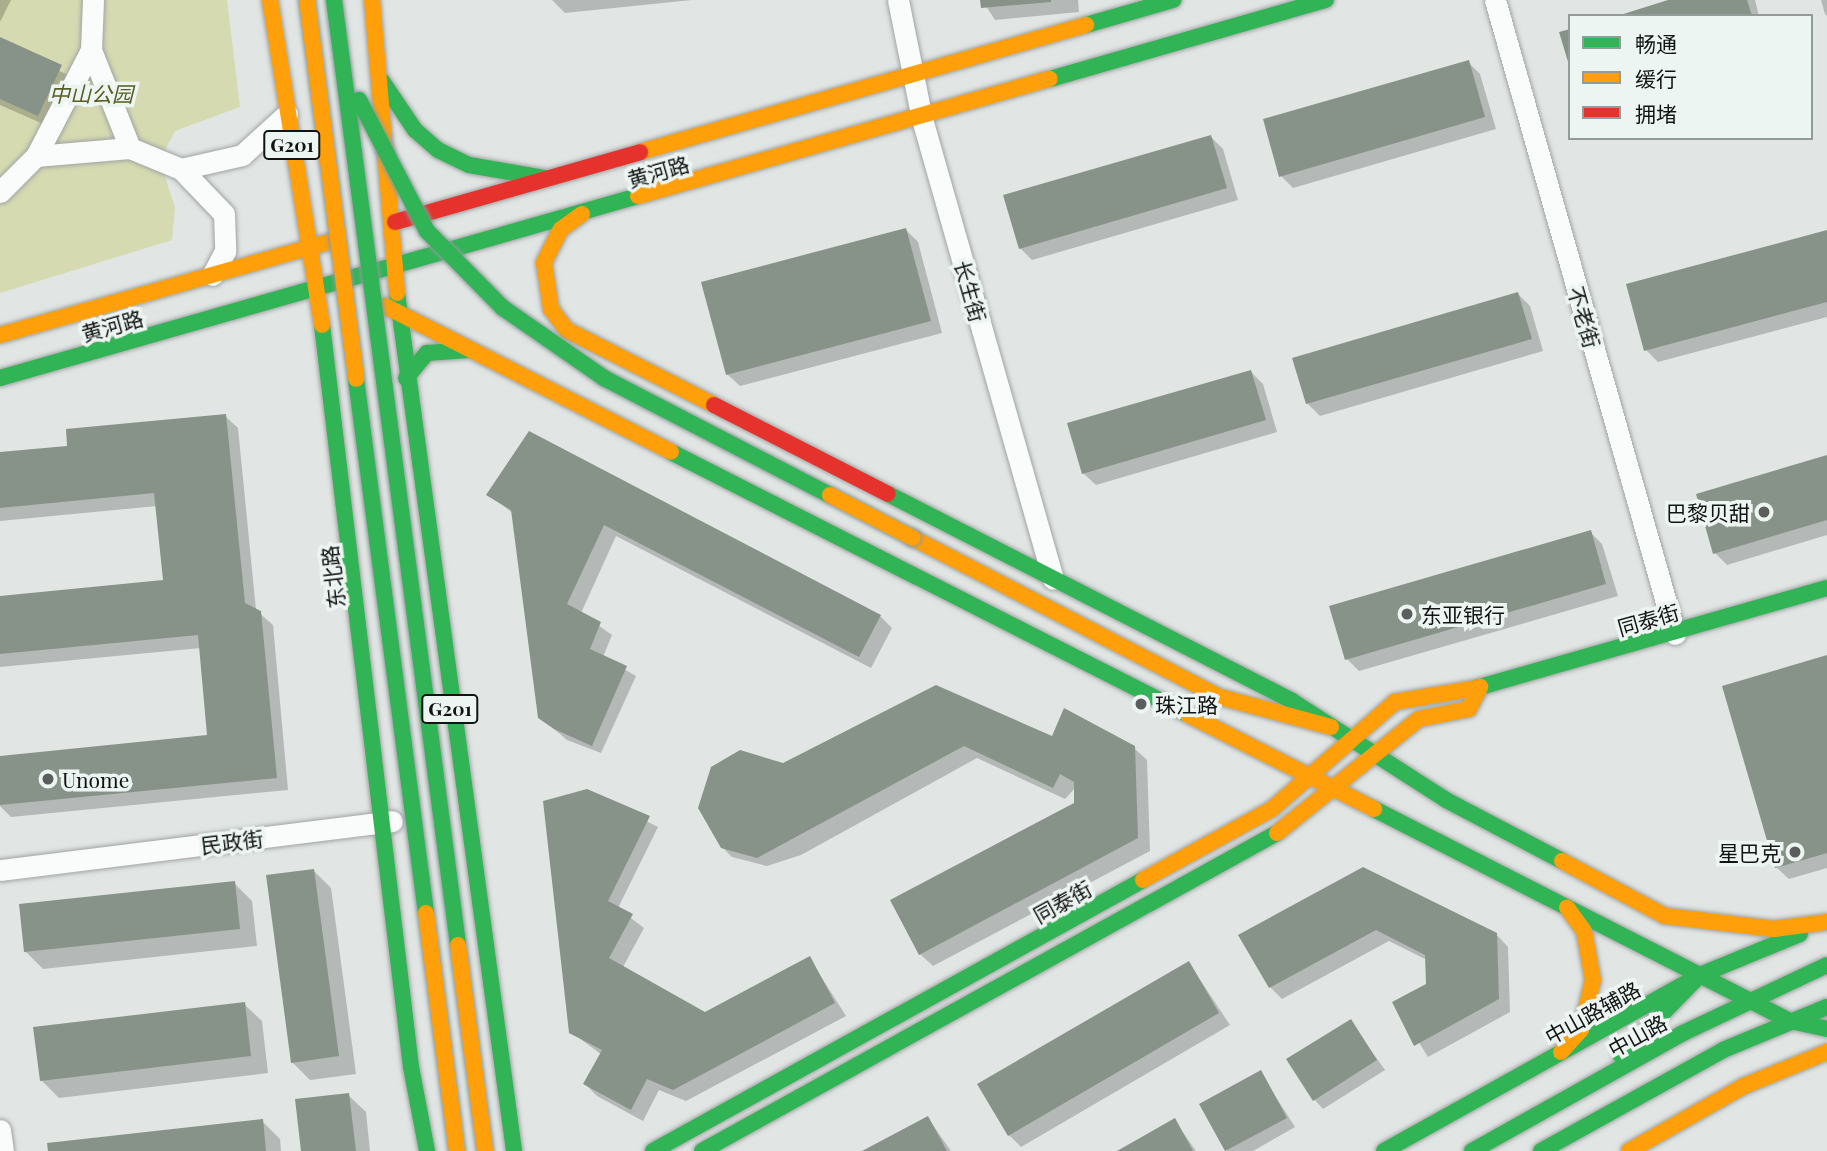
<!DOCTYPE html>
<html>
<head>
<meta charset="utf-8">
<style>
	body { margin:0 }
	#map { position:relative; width:1827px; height:1151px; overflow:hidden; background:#e1e6e4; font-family:"Playfair Display","Noto Sans SC",serif }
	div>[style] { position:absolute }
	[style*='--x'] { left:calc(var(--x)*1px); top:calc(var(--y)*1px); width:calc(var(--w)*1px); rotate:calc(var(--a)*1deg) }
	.green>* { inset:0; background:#d5dab1 }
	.shadow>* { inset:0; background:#0003 }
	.building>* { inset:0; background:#879388 }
	.roads { filter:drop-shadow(0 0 2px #a1a4a3) drop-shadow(0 0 2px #a1a4a3) }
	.street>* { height:21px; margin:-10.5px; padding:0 10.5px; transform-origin:10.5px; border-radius:10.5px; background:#fafbfb }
	.fast>* { height:16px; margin:-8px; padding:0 8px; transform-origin:8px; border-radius:8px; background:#30b455 }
	.slow>* { height:16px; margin:-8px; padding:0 8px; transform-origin:8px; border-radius:8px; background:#ff9f0a }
	.jam>* { height:16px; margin:-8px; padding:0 8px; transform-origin:8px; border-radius:8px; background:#e5322d }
	.bridges { filter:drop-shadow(0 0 2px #8c9a9a) drop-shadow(0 0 2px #8c9a9a) }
	.fast-bridge>* { height:16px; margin:-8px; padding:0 8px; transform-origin:8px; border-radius:8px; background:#30b455 }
	.slow-bridge>* { height:16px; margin:-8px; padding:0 8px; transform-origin:8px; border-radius:8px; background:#ff9f0a }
	.dots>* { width:19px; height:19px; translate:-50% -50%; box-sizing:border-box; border:4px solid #edf5f2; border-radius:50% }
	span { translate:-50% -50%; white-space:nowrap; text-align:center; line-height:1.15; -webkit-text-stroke:7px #edf5f2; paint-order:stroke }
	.shield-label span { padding:2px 5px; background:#edf5f2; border:2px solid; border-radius:5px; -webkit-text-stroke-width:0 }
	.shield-label { font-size:19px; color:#121414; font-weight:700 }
	.park-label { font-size:21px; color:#595c23; font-style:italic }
	.street-label { font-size:21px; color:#121414 }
	.poi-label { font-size:21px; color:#121414 }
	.right { translate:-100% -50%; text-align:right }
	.left { translate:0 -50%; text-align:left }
	.legend { position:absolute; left:1568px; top:14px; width:245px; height:126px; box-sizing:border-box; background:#edf5f2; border:2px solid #959b99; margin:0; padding:9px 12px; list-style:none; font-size:21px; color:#121414 }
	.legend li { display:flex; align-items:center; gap:14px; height:35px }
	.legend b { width:35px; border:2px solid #959b99 }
</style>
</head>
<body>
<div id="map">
	<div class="green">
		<div style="clip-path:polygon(0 0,227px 0,240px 107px,175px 131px,160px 160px,175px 208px,172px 240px,0 293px)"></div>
	</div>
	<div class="shadow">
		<div style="clip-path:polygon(0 0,11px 0,0 22px)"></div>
		<div style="clip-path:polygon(552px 0,692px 0,565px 13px)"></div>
		<div style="clip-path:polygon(982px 0,1078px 0,1079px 12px,995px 20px)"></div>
		<div style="clip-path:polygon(1675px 0,1755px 0,1759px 16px,1620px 16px)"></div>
		<div style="clip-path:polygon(1821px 0,1827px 0,1827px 16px,1825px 14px)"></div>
		<div style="clip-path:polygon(0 39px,73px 78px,50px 127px,0 105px)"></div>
		<div style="clip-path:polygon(1468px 62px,1480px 74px,1496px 129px,1293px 188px,1281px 176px)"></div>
		<div style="clip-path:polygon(1211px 137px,1223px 149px,1238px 200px,1032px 260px,1020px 248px)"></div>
		<div style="clip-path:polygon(906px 230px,918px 242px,942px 333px,740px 386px,727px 374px)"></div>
		<div style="clip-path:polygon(1827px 232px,1827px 317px,1658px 362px,1646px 350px)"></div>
		<div style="clip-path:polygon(1518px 294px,1530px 306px,1543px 351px,1320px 416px,1307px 403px)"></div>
		<div style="clip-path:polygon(1251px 372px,1263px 384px,1277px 432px,1096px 485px,1083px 473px)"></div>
		<div style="clip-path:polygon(225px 416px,238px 428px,256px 610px,273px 625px,288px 790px,11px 817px,0 806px,0 758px,209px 737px,201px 648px,0 667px,0 597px,165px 582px,157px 506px,0 521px,0 454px,69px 447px)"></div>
		<div style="clip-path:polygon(529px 433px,880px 616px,892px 628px,871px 668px,616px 536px,581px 613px,612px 635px,603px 657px,636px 676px,601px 753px,567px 740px,540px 717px,514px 514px,489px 495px)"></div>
		<div style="clip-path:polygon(1827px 457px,1827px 535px,1727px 565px,1715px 553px)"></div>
		<div style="clip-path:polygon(1590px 532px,1602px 544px,1618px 596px,1359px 671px,1347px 659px)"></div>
		<div style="clip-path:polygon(1827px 657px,1827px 868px,1789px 879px,1776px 867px)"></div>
		<div style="clip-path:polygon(936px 687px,1053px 739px,1134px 748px,1147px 760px,1150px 851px,933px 966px,920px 954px,1076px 804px,1076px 787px,1065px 799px,977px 758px,801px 855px,767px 866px,732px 857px,722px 847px,782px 765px)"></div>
		<div style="clip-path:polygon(587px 791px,658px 827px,618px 908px,644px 928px,623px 967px,705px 1014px,810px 959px,846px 1016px,686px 1101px,659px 1090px,643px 1121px,597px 1096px,585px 1084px,602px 1055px,571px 1032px)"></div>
		<div style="clip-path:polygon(1363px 869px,1496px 934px,1508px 947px,1510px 1012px,1428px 1057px,1395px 1003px,1427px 985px,1427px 960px,1389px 941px,1282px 999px,1270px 987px)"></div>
		<div style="clip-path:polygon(313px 870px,331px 888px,356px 1074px,310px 1080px,292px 1062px)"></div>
		<div style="clip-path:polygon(234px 883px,252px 901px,257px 946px,43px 969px,25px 951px)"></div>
		<div style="clip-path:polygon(1189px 963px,1230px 1025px,1021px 1147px,1009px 1135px)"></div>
		<div style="clip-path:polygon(244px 1004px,262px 1021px,268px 1073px,59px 1098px,41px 1080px)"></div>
		<div style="clip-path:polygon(1350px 1021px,1385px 1070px,1323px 1109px,1314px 1099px)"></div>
		<div style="clip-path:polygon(1260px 1072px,1295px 1127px,1253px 1151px,1227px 1151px,1201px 1105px)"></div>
		<div style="clip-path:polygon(348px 1095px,366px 1112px,370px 1151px,303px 1151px)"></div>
		<div style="clip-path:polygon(928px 1118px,951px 1151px,865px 1151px)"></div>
		<div style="clip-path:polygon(262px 1121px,280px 1139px,281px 1151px,50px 1151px)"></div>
		<div style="clip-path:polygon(1175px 1121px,1196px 1151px,1120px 1151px)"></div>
	</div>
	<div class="building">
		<div style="clip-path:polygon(980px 0,1051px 0,1051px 2px,981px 8px)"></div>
		<div style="clip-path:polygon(1668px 0,1747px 0,1752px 16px,1617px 16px)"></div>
		<div style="clip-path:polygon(1570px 29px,1570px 65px,1569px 65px,1559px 32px)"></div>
		<div style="clip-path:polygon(0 37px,62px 65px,38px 116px,0 99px)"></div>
		<div style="clip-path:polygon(1469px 60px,1485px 117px,1279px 177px,1263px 119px)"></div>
		<div style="clip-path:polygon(1211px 135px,1227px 188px,1019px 249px,1003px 195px)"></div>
		<div style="clip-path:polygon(906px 228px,931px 321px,726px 375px,701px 282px)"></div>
		<div style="clip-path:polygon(1827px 230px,1827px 302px,1644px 351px,1626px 284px)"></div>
		<div style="clip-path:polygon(1518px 292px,1532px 339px,1306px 404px,1292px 358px)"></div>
		<div style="clip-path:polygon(1251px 370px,1266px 420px,1082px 474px,1067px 423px)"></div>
		<div style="clip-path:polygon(226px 414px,245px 603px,261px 611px,277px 778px,0 805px,0 756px,207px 735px,198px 635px,0 654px,0 596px,163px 580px,154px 493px,0 508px,0 452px,67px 446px,66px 429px)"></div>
		<div style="clip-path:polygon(529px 431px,881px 615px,859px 657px,604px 525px,567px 604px,601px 622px,590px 649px,627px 666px,592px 746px,554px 729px,538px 718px,511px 510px,486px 495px)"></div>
		<div style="clip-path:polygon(1827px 455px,1827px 520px,1713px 554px,1696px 494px)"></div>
		<div style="clip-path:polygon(1591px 530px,1606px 584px,1345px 660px,1329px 606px)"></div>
		<div style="clip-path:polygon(1827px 655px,1827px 853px,1775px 868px,1722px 686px)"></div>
		<div style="clip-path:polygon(936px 685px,1052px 736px,1064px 708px,1135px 746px,1138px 838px,919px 955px,890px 900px,1074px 803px,1074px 782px,1060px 774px,1053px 788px,964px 746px,757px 858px,721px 848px,698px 808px,711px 767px,740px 750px,783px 763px)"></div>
		<div style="clip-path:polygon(587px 789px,650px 816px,608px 901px,633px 914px,609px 958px,705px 1012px,810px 956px,835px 1003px,673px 1090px,647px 1079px,631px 1110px,583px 1084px,602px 1050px,569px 1033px,543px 801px)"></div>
		<div style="clip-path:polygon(1363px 867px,1497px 933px,1499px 999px,1414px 1046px,1392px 1002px,1426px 984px,1425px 955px,1376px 930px,1269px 988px,1238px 935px)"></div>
		<div style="clip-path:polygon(314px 869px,339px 1056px,291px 1063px,266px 875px)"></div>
		<div style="clip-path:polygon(235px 881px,240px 929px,24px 952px,19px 904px)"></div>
		<div style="clip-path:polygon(1189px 961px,1219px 1013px,1008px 1136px,977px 1084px)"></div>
		<div style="clip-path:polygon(245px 1002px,251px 1056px,40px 1081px,33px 1027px)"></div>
		<div style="clip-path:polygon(1351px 1019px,1377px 1060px,1313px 1101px,1286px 1059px)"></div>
		<div style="clip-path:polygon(1261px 1070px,1287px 1118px,1225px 1151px,1199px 1104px)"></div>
		<div style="clip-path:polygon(349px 1093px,356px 1151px,301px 1151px,295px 1099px)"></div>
		<div style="clip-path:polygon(928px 1116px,947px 1151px,862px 1151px)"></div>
		<div style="clip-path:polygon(1175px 1118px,1193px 1151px,1117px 1151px)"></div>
		<div style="clip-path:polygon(263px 1119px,266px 1151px,48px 1151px,47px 1143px)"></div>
	</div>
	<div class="roads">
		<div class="street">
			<div style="--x:898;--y:0;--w:121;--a:78.6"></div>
			<div style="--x:922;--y:119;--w:478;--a:74.1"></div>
			<div style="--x:1495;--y:0;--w:659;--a:74.15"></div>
			<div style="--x:91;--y:50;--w:105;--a:68.3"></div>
			<div style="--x:130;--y:148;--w:55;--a:22.4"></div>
			<div style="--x:181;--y:169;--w:62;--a:46.3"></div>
			<div style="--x:224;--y:214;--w:37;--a:88"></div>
			<div style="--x:225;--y:251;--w:27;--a:118"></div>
			<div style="--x:36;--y:156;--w:94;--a:-4.9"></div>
			<div style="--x:181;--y:169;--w:63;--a:-12.9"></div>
			<div style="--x:242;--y:155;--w:61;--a:-42.3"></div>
			<div style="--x:0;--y:192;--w:51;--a:-45"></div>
			<div style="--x:36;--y:156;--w:119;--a:-62.6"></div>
			<div style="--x:91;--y:50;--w:50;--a:-87.7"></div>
			<div style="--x:0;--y:870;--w:395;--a:-7.1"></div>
			<div style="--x:0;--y:1130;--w:21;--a:82"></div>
		</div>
		<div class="fast">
			<div style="--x:1086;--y:25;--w:91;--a:-16"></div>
			<div style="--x:1050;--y:79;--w:287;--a:-16"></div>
			<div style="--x:382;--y:81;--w:59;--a:56"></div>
			<div style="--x:415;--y:130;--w:30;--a:41"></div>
			<div style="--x:438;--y:150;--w:34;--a:26"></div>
			<div style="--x:469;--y:165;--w:76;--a:9.8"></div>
			<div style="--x:397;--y:293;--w:866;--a:82.23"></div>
			<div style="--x:322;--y:325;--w:747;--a:83.16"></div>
			<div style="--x:411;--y:1067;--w:86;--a:79.2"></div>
			<div style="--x:0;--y:378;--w:663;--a:-15.92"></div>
			<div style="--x:406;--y:378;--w:33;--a:-50"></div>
			<div style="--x:427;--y:353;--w:41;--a:-4.2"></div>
			<div style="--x:671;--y:452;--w:579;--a:26.92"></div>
			<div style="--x:888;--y:494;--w:454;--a:27.1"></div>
			<div style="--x:1292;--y:701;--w:183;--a:32.7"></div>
			<div style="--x:1446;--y:800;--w:131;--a:27.7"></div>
			<div style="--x:1476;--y:688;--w:365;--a:-15.9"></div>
			<div style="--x:1374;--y:809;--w:467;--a:27"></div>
			<div style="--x:1790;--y:1021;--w:38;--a:12"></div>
			<div style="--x:1621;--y:1056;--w:113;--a:-45.7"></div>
			<div style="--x:653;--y:1151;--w:560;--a:-28.95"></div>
			<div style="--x:702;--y:1151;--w:657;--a:-28.94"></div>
			<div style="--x:1384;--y:1151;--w:362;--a:-29.1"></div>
			<div style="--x:1700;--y:975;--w:108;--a:-22.3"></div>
			<div style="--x:1472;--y:1151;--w:240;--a:-29.2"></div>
			<div style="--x:1681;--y:1034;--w:161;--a:-25.3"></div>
			<div style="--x:1541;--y:1151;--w:208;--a:-29"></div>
			<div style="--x:1723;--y:1050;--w:113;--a:-22.5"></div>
		</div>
		<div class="slow">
			<div style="--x:270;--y:0;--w:329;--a:80.9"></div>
			<div style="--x:372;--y:0;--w:294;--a:85.1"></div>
			<div style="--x:640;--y:152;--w:464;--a:-15.9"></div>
			<div style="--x:638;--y:196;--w:428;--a:-15.9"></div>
			<div style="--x:582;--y:214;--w:26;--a:144"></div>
			<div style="--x:561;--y:229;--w:38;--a:117"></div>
			<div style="--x:544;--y:263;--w:47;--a:81.3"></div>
			<div style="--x:551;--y:309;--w:26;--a:53"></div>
			<div style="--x:567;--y:330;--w:165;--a:27"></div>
			<div style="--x:385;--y:306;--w:321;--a:27"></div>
			<div style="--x:0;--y:335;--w:345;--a:-15.8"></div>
			<div style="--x:913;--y:538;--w:346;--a:27.4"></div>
			<div style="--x:1220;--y:697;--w:115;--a:15.1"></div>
			<div style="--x:1187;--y:714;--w:210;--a:26.9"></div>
			<div style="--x:1277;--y:833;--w:182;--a:-38.8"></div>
			<div style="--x:1419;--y:719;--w:51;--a:-11.3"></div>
			<div style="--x:1469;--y:709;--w:25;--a:-63"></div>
			<div style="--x:1562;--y:861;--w:117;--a:28.1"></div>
			<div style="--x:1665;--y:916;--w:110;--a:6.8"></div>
			<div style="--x:1774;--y:929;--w:53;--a:-7.5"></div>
			<div style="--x:1143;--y:880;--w:147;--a:-28.8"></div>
			<div style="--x:1272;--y:809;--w:163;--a:-41"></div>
			<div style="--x:1395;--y:702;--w:82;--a:-9.8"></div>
			<div style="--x:1561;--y:1052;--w:30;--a:-48"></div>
			<div style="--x:1581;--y:1030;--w:51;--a:-76.5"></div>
			<div style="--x:1593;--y:980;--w:50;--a:-100.4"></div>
			<div style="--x:1584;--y:931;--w:29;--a:-126"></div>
			<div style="--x:1629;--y:1151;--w:132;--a:-29.5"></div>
			<div style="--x:1744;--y:1086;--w:90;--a:-22.3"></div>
		</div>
		<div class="jam">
			<div style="--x:395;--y:222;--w:255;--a:-15.9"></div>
			<div style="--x:714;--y:405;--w:195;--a:27.1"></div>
		</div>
	</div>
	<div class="bridges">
		<div class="fast-bridge">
			<div style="--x:334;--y:0;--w:953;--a:82.52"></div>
			<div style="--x:359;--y:100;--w:148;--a:62.6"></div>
			<div style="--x:427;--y:231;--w:108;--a:45.4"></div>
			<div style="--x:503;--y:308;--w:123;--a:34.7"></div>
			<div style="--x:604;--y:378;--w:254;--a:27.4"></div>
			<div style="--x:356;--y:379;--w:539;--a:82.53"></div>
		</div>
		<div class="slow-bridge">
			<div style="--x:307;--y:0;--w:382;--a:82.6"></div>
			<div style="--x:830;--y:495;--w:93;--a:27.4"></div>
			<div style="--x:426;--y:913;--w:240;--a:82.6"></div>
			<div style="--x:458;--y:945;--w:208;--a:82.5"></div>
		</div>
	</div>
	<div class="dots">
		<div style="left:1764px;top:512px;background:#5a5e5d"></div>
		<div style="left:1407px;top:614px;background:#5a5e5d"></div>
		<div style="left:1141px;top:704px;background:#5a5e5d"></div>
		<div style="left:48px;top:779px;background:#5a5e5d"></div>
		<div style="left:1795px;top:852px;background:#5a5e5d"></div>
	</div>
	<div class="shield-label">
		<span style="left:292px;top:145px">G201</span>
		<span style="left:450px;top:709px">G201</span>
	</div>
	<div class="park-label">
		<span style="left:91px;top:93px">中山公园</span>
	</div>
	<div class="street-label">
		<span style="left:658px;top:171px;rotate:-16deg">黄河路</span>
		<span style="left:971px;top:291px;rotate:74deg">长生街</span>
		<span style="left:1585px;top:317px;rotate:74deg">不老街</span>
		<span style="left:112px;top:325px;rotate:-16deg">黄河路</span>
		<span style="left:332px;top:577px;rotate:-97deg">东北路</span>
		<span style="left:1648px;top:619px;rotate:-16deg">同泰街</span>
		<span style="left:232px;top:841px;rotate:-7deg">民政街</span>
		<span style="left:1062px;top:901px;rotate:-29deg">同泰街</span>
		<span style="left:1592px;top:1012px;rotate:-29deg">中山路辅路</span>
		<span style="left:1637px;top:1035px;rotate:-29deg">中山路</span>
	</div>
	<div class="poi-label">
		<span class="right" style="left:1750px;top:512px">巴黎贝甜</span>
		<span class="left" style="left:1421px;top:614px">东亚银行</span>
		<span class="left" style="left:1155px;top:704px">珠江路</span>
		<span class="left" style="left:62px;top:779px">Unome</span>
		<span class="right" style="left:1781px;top:852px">星巴克</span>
	</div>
	<ul class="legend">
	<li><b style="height:9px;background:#30b455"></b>畅通</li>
	<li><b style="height:9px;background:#ff9f0a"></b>缓行</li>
	<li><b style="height:9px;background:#e5322d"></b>拥堵</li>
	</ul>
</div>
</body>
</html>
